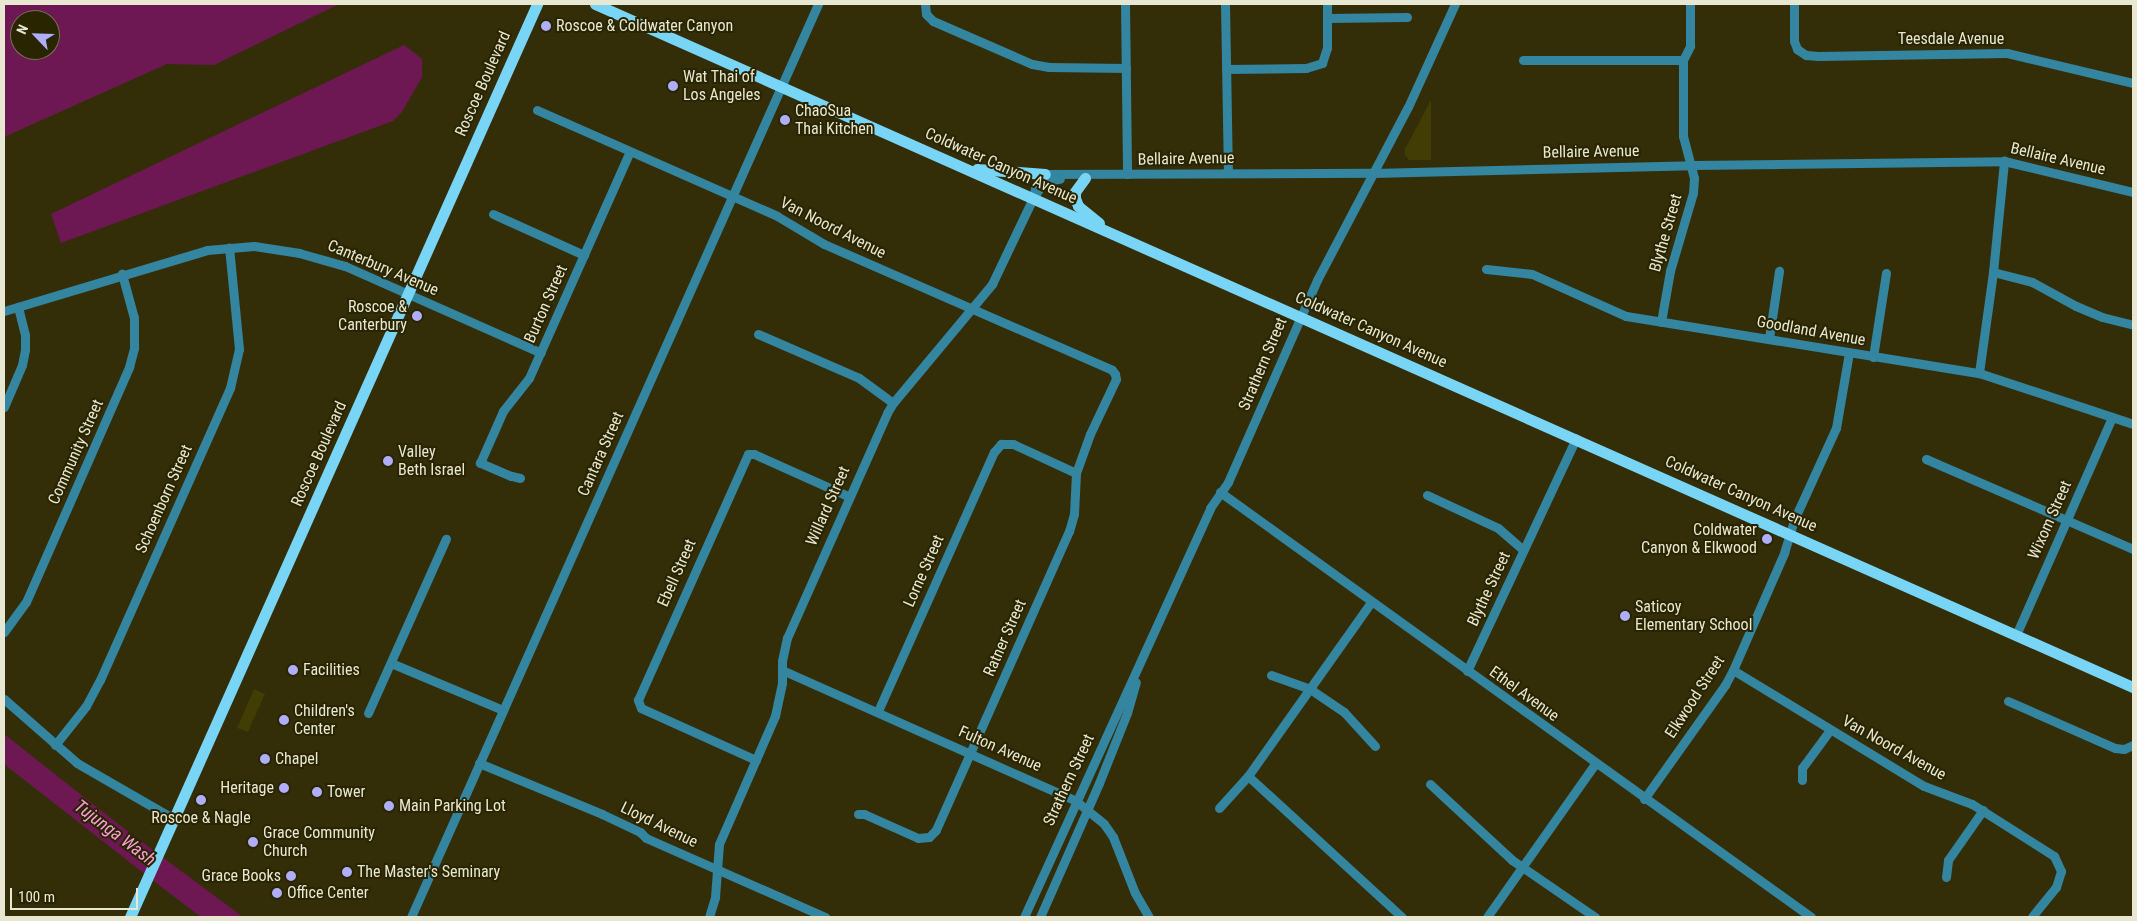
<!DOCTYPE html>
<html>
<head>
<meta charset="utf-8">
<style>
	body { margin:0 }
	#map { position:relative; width:2137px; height:921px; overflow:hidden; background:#332e07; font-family:"Roboto Condensed",sans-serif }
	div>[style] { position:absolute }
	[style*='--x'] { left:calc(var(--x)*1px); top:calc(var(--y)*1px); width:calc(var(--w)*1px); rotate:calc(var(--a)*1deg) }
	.green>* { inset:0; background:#423c05 }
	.water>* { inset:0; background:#6d1853 }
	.minor>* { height:9px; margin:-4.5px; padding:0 4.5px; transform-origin:4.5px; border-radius:4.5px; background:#3485a0 }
	.major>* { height:11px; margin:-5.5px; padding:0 5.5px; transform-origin:5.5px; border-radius:5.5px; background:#79d5f6 }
	.dots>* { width:14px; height:14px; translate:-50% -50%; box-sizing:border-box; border:2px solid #292500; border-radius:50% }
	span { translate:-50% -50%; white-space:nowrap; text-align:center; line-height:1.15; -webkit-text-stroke:4px #292500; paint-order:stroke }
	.poi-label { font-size:16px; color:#e8e7d2 }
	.left { translate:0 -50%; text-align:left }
	.right { translate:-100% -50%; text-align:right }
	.street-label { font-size:16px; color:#e8e7d2 }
	.water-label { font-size:18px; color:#fb9dd6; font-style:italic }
	.frame { position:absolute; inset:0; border:5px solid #e8e7d2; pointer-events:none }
	.north { position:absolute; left:10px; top:10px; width:50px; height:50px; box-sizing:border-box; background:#292500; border:1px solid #757354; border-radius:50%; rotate:294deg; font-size:14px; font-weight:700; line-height:20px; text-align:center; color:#e8e7d2 }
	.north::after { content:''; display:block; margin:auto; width:18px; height:22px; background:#aeaefb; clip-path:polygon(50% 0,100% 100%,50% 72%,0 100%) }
	.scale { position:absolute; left:10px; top:888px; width:128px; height:22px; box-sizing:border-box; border:2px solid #e8e7d2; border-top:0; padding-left:6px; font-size:15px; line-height:18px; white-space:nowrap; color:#e8e7d2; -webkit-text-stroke:4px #292500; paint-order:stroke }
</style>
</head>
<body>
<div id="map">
	<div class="green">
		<div style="clip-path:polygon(1431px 100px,1431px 160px,1409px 160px,1405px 155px,1405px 149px)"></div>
		<div style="clip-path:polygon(254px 689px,265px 694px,248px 732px,237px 728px)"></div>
	</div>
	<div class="water">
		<div style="clip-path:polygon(evenodd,4px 4px,339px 4px,214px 65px,167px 64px,4px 137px,4px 4px,20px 20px,50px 20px,50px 50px,20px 50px,20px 20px)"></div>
		<div style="clip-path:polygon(404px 45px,422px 59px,422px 77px,402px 112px,393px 121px,61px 243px,51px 214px)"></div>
		<div style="clip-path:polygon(4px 734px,122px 827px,243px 917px,201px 917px,164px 889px,4px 764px)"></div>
	</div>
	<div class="minor">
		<div style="--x:925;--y:4;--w:10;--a:84"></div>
		<div style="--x:926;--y:14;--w:10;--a:45"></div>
		<div style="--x:933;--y:21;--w:108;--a:23.5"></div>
		<div style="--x:1032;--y:64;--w:17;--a:10"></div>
		<div style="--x:1049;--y:67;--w:77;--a:0.7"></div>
		<div style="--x:1125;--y:4;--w:170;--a:89.3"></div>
		<div style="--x:1225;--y:4;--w:169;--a:89"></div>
		<div style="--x:1794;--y:4;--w:37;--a:90"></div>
		<div style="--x:1794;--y:41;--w:9;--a:69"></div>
		<div style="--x:1797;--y:49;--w:11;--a:34"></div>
		<div style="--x:1806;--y:55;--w:12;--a:5"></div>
		<div style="--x:1818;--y:56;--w:189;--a:-0.9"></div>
		<div style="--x:2007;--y:53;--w:130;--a:13.4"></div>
		<div style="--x:1328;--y:18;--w:79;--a:-0.7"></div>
		<div style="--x:1523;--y:60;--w:160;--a:0"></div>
		<div style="--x:1226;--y:69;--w:80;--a:-0.7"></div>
		<div style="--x:1306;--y:68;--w:17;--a:-17"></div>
		<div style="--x:1322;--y:63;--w:16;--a:-72"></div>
		<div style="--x:1327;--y:48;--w:44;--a:-90"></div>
		<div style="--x:537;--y:110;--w:262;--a:23.8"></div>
		<div style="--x:777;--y:216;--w:55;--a:30.8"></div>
		<div style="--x:824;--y:244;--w:314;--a:23.6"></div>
		<div style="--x:1112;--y:370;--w:5;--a:53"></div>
		<div style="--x:1115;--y:374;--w:5;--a:79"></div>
		<div style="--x:1116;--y:379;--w:61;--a:115.3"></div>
		<div style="--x:1090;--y:434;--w:41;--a:109.7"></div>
		<div style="--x:1076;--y:473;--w:41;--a:92.8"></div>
		<div style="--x:1074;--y:514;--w:18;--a:106"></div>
		<div style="--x:1069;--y:531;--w:327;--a:114"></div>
		<div style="--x:936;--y:830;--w:10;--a:135"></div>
		<div style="--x:929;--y:837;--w:11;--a:175"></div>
		<div style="--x:918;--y:838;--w:59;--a:-156"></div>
		<div style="--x:864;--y:814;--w:6;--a:180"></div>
		<div style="--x:1033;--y:198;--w:14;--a:-78"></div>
		<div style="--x:1036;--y:184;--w:13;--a:-48"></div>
		<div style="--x:1045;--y:174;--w:328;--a:-0.2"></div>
		<div style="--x:1373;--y:173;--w:319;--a:-1.4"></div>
		<div style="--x:1692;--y:165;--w:312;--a:-0.7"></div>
		<div style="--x:2004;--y:161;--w:133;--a:13.5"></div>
		<div style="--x:493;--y:214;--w:100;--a:24.3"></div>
		<div style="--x:1486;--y:269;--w:46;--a:6.2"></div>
		<div style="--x:1532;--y:274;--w:103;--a:24.1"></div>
		<div style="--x:1626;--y:316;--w:358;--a:9.2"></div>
		<div style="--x:1979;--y:373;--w:162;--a:18.3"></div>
		<div style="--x:1993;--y:272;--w:40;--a:14.4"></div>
		<div style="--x:2032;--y:282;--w:50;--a:28.6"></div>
		<div style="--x:2076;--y:306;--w:28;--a:23"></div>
		<div style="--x:2102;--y:317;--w:32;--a:14"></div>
		<div style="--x:4;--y:311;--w:212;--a:-16.7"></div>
		<div style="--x:207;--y:250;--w:47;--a:-4.9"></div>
		<div style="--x:254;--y:246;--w:46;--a:8.8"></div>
		<div style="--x:299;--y:253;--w:48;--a:15.8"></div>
		<div style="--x:345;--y:266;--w:214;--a:23.9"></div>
		<div style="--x:1661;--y:322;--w:52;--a:-80"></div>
		<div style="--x:1670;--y:271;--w:81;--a:-73.6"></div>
		<div style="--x:1693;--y:193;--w:15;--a:-86"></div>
		<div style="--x:1694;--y:178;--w:43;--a:-104.7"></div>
		<div style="--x:1683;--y:136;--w:76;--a:-90"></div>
		<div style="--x:1683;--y:60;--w:16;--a:-63"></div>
		<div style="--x:1690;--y:46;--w:42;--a:-90"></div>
		<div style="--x:758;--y:334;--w:110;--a:23.5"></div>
		<div style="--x:859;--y:378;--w:42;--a:36.3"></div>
		<div style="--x:1769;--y:338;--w:68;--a:-81.5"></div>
		<div style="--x:1873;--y:357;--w:85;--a:-81.2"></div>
		<div style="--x:1979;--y:373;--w:102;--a:-82.1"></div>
		<div style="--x:1993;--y:272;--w:112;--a:-84.3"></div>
		<div style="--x:4;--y:407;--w:46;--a:-66.8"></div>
		<div style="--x:22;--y:365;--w:15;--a:-79"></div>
		<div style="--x:25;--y:350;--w:15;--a:-90"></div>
		<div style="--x:25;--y:335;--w:29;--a:-104"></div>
		<div style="--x:1926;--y:459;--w:226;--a:23.5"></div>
		<div style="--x:520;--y:478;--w:9;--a:-167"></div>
		<div style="--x:511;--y:476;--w:34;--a:-157"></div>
		<div style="--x:480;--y:463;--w:57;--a:-66.1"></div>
		<div style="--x:503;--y:411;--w:42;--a:-51.8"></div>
		<div style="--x:529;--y:378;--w:248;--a:-66"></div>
		<div style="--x:1220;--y:492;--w:728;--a:35.72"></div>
		<div style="--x:1427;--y:495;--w:78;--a:24.9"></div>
		<div style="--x:1498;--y:528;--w:33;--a:41"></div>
		<div style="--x:4;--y:632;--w:37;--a:-54"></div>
		<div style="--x:26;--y:602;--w:257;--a:-66.3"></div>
		<div style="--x:129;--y:367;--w:20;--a:-75"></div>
		<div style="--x:134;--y:348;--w:30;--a:-90"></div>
		<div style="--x:134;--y:318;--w:46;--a:-105.3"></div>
		<div style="--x:2016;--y:635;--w:238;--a:-66.2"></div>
		<div style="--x:391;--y:663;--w:121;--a:22.8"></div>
		<div style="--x:782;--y:670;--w:322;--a:24"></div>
		<div style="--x:1076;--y:801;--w:36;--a:39"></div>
		<div style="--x:1104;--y:824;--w:16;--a:55"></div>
		<div style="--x:1113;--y:837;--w:60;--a:68.6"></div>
		<div style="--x:1135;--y:893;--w:28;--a:60"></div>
		<div style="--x:1733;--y:670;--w:223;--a:31.3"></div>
		<div style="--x:1924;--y:786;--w:51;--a:20.6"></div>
		<div style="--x:1972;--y:804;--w:97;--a:32.4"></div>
		<div style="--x:2054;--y:856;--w:17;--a:65"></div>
		<div style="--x:2061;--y:871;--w:17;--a:107"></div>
		<div style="--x:2056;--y:887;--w:38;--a:129"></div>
		<div style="--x:1467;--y:671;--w:257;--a:-64.9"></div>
		<div style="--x:1271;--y:675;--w:41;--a:19.7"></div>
		<div style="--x:1310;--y:689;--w:41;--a:34.1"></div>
		<div style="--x:1344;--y:712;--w:46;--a:47.6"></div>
		<div style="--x:4;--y:699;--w:97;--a:41.2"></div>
		<div style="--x:77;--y:763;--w:112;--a:30"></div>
		<div style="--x:2008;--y:701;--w:117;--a:23.7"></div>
		<div style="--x:2115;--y:748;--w:9;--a:6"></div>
		<div style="--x:2124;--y:749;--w:10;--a:-24"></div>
		<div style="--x:878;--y:711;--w:284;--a:-65.9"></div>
		<div style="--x:994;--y:452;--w:11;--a:-49"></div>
		<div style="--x:1001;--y:444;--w:12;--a:0"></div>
		<div style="--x:1013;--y:444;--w:69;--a:24.7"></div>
		<div style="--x:368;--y:713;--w:191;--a:-65.9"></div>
		<div style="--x:55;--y:745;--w:50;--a:-51.5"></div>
		<div style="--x:86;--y:706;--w:30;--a:-62"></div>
		<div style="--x:100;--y:680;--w:320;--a:-66"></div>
		<div style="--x:230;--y:388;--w:40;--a:-77"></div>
		<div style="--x:239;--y:349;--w:102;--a:-95.6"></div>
		<div style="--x:756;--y:760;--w:126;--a:-155.7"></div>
		<div style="--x:641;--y:708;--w:9;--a:-111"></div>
		<div style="--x:638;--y:700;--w:269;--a:-65.9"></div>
		<div style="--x:748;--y:454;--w:6;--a:0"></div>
		<div style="--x:754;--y:454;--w:103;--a:24.1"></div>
		<div style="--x:479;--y:763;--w:133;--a:22.5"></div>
		<div style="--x:602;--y:814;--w:42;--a:25.3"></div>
		<div style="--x:640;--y:832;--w:8;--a:45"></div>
		<div style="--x:646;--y:838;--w:196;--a:23.8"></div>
		<div style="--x:1248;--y:776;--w:209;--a:42.5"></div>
		<div style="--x:1802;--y:780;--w:12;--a:-90"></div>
		<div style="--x:1802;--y:768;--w:47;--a:-53.6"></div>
		<div style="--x:1430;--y:784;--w:112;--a:42.8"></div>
		<div style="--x:1512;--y:860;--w:101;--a:34.5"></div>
		<div style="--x:1644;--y:799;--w:140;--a:-54.6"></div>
		<div style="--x:1725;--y:685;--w:17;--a:-62"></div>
		<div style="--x:1733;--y:670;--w:128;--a:-66.4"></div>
		<div style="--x:1784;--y:553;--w:34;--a:-73"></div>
		<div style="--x:1794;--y:520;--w:101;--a:-65.5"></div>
		<div style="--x:1836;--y:428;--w:76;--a:-80.2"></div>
		<div style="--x:1219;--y:808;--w:43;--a:-47.8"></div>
		<div style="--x:1248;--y:776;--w:213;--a:-54.7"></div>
		<div style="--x:1946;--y:877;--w:17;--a:-83"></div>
		<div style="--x:1948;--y:860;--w:61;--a:-55"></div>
		<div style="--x:411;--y:917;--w:1000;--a:-65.97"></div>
		<div style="--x:709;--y:917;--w:21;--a:-73"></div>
		<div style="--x:715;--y:897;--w:53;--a:-85.7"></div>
		<div style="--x:719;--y:844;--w:140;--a:-66.4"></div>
		<div style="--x:775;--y:716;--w:34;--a:-78"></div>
		<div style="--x:782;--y:683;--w:22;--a:-90"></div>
		<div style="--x:782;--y:661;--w:24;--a:-78"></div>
		<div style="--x:787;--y:638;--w:246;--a:-66"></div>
		<div style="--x:887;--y:413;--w:12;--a:-59"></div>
		<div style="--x:893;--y:403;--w:155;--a:-50.2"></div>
		<div style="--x:992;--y:284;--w:95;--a:-64.5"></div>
		<div style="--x:1033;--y:198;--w:14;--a:-56"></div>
		<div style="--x:1041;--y:186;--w:6;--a:-51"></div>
		<div style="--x:1045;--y:181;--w:15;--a:-8"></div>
		<div style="--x:1024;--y:917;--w:449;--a:-65.5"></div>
		<div style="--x:1210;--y:508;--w:32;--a:-55"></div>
		<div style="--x:1228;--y:482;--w:221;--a:-66.2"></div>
		<div style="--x:1317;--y:280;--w:195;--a:-62.3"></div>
		<div style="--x:1408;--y:107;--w:113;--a:-65.5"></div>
		<div style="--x:1040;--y:917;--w:146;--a:-66.2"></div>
		<div style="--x:1099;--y:783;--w:75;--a:-68.2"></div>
		<div style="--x:1127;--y:713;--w:32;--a:-74"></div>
		<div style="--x:1487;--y:917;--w:187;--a:-54.8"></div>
	</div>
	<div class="major">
		<div style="--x:595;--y:4;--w:1683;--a:23.95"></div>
		<div style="--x:977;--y:169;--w:68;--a:4.2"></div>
		<div style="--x:1085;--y:178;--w:17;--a:126"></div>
		<div style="--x:1075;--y:192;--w:6;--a:90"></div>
		<div style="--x:1075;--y:198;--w:9;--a:69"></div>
		<div style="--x:1078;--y:206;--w:27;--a:39"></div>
		<div style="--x:130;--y:917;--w:1000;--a:-65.97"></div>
	</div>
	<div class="dots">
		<div style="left:546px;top:26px;background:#aeaefb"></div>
		<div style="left:673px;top:86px;background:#aeaefb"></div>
		<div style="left:785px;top:120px;background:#aeaefb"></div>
		<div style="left:417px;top:316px;background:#aeaefb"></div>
		<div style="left:388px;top:461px;background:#aeaefb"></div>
		<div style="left:1767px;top:539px;background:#aeaefb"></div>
		<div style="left:1625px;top:616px;background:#aeaefb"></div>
		<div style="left:293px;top:670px;background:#aeaefb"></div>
		<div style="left:284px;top:720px;background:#aeaefb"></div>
		<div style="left:265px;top:759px;background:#aeaefb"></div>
		<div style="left:284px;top:788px;background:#aeaefb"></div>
		<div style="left:317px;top:792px;background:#aeaefb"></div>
		<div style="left:201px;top:800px;background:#aeaefb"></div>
		<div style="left:389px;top:806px;background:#aeaefb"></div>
		<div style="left:253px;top:842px;background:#aeaefb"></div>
		<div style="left:347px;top:872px;background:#aeaefb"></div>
		<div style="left:291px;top:876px;background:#aeaefb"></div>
		<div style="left:277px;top:893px;background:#aeaefb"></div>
	</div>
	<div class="poi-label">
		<span class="left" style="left:556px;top:26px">Roscoe &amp; Coldwater Canyon</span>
		<span class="left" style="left:683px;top:86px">Wat Thai of<br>Los Angeles</span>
		<span class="left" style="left:795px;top:120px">ChaoSua<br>Thai Kitchen</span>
		<span class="right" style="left:407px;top:316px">Roscoe &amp;<br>Canterbury</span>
		<span class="left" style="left:398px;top:461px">Valley<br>Beth Israel</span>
		<span class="right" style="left:1757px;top:539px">Coldwater<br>Canyon &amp; Elkwood</span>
		<span class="left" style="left:1635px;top:616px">Saticoy<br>Elementary School</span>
		<span class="left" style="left:303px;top:670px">Facilities</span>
		<span class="left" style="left:294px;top:720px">Children's<br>Center</span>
		<span class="left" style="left:275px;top:759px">Chapel</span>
		<span class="right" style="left:274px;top:788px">Heritage</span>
		<span class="left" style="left:327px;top:792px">Tower</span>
		<span class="left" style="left:399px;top:806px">Main Parking Lot</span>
		<span style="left:201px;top:818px">Roscoe &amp; Nagle</span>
		<span class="left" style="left:263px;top:842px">Grace Community<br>Church</span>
		<span class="left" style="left:357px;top:872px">The Master's Seminary</span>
		<span class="right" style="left:281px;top:876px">Grace Books</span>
		<span class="left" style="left:287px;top:893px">Office Center</span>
	</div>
	<div class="street-label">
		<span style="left:1951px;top:39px">Teesdale Avenue</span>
		<span style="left:483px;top:84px;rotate:-66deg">Roscoe Boulevard</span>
		<span style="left:1591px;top:152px;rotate:-1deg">Bellaire Avenue</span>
		<span style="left:1186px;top:159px;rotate:-1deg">Bellaire Avenue</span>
		<span style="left:2058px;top:159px;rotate:13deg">Bellaire Avenue</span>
		<span style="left:1001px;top:166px;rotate:24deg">Coldwater Canyon Avenue</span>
		<span style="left:833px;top:228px;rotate:27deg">Van Noord Avenue</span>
		<span style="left:1666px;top:233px;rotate:-74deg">Blythe Street</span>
		<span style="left:383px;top:268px;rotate:23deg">Canterbury Avenue</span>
		<span style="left:546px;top:304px;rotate:-66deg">Burton Street</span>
		<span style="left:1371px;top:330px;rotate:24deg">Coldwater Canyon Avenue</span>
		<span style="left:1811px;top:331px;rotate:10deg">Goodland Avenue</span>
		<span style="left:1263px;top:364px;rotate:-67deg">Strathern Street</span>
		<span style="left:76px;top:452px;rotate:-66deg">Community Street</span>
		<span style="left:319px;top:454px;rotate:-66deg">Roscoe Boulevard</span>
		<span style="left:601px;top:454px;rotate:-66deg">Cantara Street</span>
		<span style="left:1741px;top:494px;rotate:24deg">Coldwater Canyon Avenue</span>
		<span style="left:164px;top:499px;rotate:-66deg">Schoenborn Street</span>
		<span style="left:828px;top:506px;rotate:-66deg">Willard Street</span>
		<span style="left:2050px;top:520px;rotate:-66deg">Wixom Street</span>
		<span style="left:924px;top:571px;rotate:-66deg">Lorne Street</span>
		<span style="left:677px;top:573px;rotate:-66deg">Ebell Street</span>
		<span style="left:1489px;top:589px;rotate:-65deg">Blythe Street</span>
		<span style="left:1005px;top:638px;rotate:-66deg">Ratner Street</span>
		<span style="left:1524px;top:694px;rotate:36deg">Ethel Avenue</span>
		<span style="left:1695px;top:697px;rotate:-57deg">Elkwood Street</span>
		<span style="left:1894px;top:748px;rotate:29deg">Van Noord Avenue</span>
		<span style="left:1000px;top:749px;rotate:24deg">Fulton Avenue</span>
		<span style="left:1069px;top:780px;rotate:-65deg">Strathern Street</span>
		<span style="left:659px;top:825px;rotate:26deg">Lloyd Avenue</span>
	</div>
	<div class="water-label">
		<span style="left:115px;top:833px;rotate:37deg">Tujunga Wash</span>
	</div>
	<div class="frame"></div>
	<div class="north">N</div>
	<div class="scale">100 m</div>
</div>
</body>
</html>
